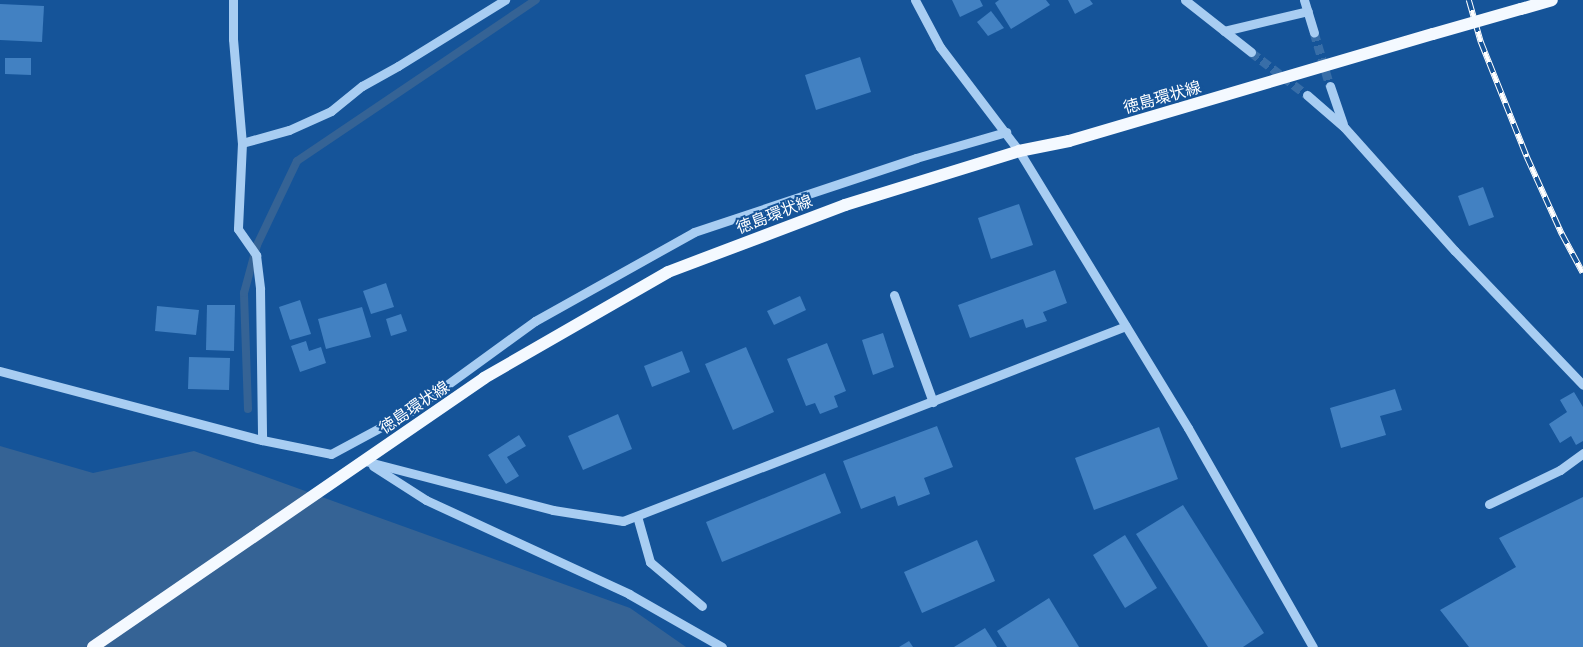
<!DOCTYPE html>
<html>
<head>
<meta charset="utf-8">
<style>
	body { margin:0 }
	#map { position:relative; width:1583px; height:647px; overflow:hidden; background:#155499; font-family:"Archivo Narrow","Noto Sans JP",sans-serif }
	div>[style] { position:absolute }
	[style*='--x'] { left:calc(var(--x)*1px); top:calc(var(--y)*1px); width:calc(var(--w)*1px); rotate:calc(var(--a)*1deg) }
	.water>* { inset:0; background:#356395 }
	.stream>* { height:8px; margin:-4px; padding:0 4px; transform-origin:4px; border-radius:4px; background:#356395 }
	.building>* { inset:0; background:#4281c2 }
	.minor-tunnel>* { height:9px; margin-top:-4.5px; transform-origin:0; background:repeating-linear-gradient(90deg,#386ea8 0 9px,transparent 0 13.5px) }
	.minor>* { height:9px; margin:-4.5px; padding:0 4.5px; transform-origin:4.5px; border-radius:4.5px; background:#a8cdf2 }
	.major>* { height:12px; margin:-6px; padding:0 6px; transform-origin:6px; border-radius:6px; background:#f4f9ff }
	.rail>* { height:5.5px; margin-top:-2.75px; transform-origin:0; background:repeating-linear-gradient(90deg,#155499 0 11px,#fff 0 22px); box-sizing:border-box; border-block:1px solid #fff }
	.major-bridge>* { height:12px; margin:-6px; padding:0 6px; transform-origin:6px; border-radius:6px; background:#f4f9ff }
	span { translate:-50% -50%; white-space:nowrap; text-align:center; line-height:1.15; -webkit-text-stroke:4px #155499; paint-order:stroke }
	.street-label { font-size:16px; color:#fff }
</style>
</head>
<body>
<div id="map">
	<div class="water">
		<div style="clip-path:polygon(0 446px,93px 473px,194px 451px,630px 608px,686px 647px,0 647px)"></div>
	</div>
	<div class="stream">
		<div style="--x:248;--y:409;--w:116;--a:-92"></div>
		<div style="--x:244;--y:293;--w:50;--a:-74.8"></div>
		<div style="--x:257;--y:245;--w:93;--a:-64.5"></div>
		<div style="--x:297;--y:161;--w:288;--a:-34"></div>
	</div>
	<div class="building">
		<div style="clip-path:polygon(952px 0,980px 0,983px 6px,960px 17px)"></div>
		<div style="clip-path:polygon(999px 0,1046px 0,1050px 5px,1011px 29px,995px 3px)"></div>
		<div style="clip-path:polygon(1068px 0,1090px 0,1093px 4px,1075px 14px)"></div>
		<div style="clip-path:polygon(0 4px,44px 6px,42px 42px,0 40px)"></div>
		<div style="clip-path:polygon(991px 11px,1004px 28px,988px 36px,977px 22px)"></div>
		<div style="clip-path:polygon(860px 57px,871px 92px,816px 110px,805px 75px)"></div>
		<div style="clip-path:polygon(5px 58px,31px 58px,31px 75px,5px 74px)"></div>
		<div style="clip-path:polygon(1483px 187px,1494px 217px,1469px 226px,1458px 196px)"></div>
		<div style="clip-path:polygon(1019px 204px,1033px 245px,991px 259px,978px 218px)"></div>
		<div style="clip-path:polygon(1055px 270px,1067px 303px,1043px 312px,1047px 321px,1026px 328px,1023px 319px,970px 338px,958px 305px)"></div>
		<div style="clip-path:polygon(386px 283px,394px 307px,371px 314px,363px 291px)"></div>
		<div style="clip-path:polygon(800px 296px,806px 310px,774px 325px,767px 311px)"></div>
		<div style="clip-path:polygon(300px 300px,311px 334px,290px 340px,279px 307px)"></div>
		<div style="clip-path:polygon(207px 305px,235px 305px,234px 351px,206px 350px)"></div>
		<div style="clip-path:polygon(157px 306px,199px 310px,196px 335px,155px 331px)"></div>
		<div style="clip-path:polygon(362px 307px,371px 337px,326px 349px,318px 319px)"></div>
		<div style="clip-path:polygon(401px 314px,407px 331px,391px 336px,386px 319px)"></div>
		<div style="clip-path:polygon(883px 333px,894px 367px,873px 375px,862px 340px)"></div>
		<div style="clip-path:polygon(306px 341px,309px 351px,321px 347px,326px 363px,300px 372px,291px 346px)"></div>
		<div style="clip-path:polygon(827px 343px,846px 391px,834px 396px,838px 407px,820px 414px,815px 403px,806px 406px,787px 359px)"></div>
		<div style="clip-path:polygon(746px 347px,774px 412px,733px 430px,705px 364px)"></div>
		<div style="clip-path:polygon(682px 351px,690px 372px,652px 387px,644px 366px)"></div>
		<div style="clip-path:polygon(189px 357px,230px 358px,229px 390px,188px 389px)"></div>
		<div style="clip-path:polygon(1395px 389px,1402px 410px,1380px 416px,1386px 435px,1341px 448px,1330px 408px)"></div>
		<div style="clip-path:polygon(1574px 392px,1583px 407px,1583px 441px,1576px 445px,1571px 436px,1560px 443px,1549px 424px,1567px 412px,1560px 400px)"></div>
		<div style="clip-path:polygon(618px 414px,632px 449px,583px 470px,568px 436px)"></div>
		<div style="clip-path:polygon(937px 426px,953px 467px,924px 478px,930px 494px,898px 506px,895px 496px,861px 509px,843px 461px)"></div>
		<div style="clip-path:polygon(1159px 427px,1178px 479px,1094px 510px,1075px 458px)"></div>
		<div style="clip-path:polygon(519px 435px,526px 446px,507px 457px,519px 476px,506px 484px,488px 455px)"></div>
		<div style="clip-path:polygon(825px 473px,841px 513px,722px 562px,706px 522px)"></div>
		<div style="clip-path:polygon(1583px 497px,1583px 647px,1469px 647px,1440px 610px,1516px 567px,1499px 538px)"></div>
		<div style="clip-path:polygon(1183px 505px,1264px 633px,1243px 647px,1208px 647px,1136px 534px)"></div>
		<div style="clip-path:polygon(1125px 535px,1157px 588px,1125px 608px,1093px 555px)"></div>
		<div style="clip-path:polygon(977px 540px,995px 581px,922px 613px,904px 572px)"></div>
		<div style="clip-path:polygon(1049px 598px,1079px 647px,1007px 647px,997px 631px)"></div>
		<div style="clip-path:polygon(985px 628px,997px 647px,954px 647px)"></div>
		<div style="clip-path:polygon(909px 641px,913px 647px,899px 647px)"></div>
	</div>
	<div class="minor-tunnel">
		<div style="--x:1314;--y:32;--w:56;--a:73.5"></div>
		<div style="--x:1251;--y:52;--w:71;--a:37.5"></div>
	</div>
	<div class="minor">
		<div style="--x:233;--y:0;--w:39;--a:90"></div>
		<div style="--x:233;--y:39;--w:104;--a:85.1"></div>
		<div style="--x:242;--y:143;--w:86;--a:92.7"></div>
		<div style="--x:238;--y:229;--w:32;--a:55"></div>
		<div style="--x:256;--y:255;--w:34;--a:83"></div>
		<div style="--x:260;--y:289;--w:151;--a:89.2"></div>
		<div style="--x:915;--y:0;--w:53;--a:62"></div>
		<div style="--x:940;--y:47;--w:131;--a:52.8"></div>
		<div style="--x:1019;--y:151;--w:324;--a:58.6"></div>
		<div style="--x:1188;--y:428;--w:252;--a:60.3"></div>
		<div style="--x:1185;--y:0;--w:84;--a:38.2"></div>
		<div style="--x:1304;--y:0;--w:34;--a:73"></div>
		<div style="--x:1224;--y:31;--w:86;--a:-13.4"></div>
		<div style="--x:1330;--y:86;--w:40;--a:71.1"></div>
		<div style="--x:1307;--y:95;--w:49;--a:40.9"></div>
		<div style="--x:1344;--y:127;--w:166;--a:48.2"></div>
		<div style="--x:1455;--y:251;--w:185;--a:46.3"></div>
		<div style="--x:242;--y:143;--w:49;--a:-15.5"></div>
		<div style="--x:289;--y:130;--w:46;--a:-24.3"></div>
		<div style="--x:331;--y:111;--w:40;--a:-39"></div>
		<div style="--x:362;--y:86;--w:41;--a:-29.1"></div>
		<div style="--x:398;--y:66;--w:126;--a:-31.7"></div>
		<div style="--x:894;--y:295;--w:114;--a:70"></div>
		<div style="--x:0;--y:371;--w:271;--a:14.8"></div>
		<div style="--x:262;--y:440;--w:70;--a:11.5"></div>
		<div style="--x:331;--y:454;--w:91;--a:-28.3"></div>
		<div style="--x:411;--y:411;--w:153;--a:-36"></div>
		<div style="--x:535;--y:321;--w:182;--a:-29.2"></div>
		<div style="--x:694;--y:232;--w:234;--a:-18.4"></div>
		<div style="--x:916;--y:158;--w:94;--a:-16.1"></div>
		<div style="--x:365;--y:461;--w:194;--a:14.6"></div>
		<div style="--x:553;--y:510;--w:71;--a:8.9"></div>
		<div style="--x:623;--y:521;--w:539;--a:-21.19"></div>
		<div style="--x:373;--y:466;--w:63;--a:32.7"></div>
		<div style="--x:426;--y:500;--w:224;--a:24.8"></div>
		<div style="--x:629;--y:594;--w:107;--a:29.7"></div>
		<div style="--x:1489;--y:504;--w:79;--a:-25.6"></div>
		<div style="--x:1560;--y:470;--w:29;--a:-36"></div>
		<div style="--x:637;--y:516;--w:48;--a:74.2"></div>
		<div style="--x:650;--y:562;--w:68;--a:40.2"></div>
	</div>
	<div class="major">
		<div style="--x:1521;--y:9;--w:32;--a:-16"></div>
		<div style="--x:93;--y:647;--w:475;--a:-34.5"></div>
		<div style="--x:484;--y:378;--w:212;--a:-29.9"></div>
		<div style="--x:668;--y:272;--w:189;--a:-20.7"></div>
		<div style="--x:845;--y:205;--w:182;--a:-17.2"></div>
		<div style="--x:1019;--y:151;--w:51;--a:-11.3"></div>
		<div style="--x:1069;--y:141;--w:379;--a:-16.4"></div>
	</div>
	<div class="rail">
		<div style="--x:1469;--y:0;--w:44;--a:74.1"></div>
		<div style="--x:1481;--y:42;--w:124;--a:68.2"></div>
		<div style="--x:1527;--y:157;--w:85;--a:65.6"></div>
		<div style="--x:1562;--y:234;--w:44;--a:61.7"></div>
	</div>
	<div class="major-bridge">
		<div style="--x:1433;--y:34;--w:91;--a:-15.9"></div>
	</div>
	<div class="street-label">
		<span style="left:1162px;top:97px;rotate:-16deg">徳島環状線</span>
		<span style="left:774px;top:214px;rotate:-21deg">徳島環状線</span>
		<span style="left:414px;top:407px;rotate:-34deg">徳島環状線</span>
	</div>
</div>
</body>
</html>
